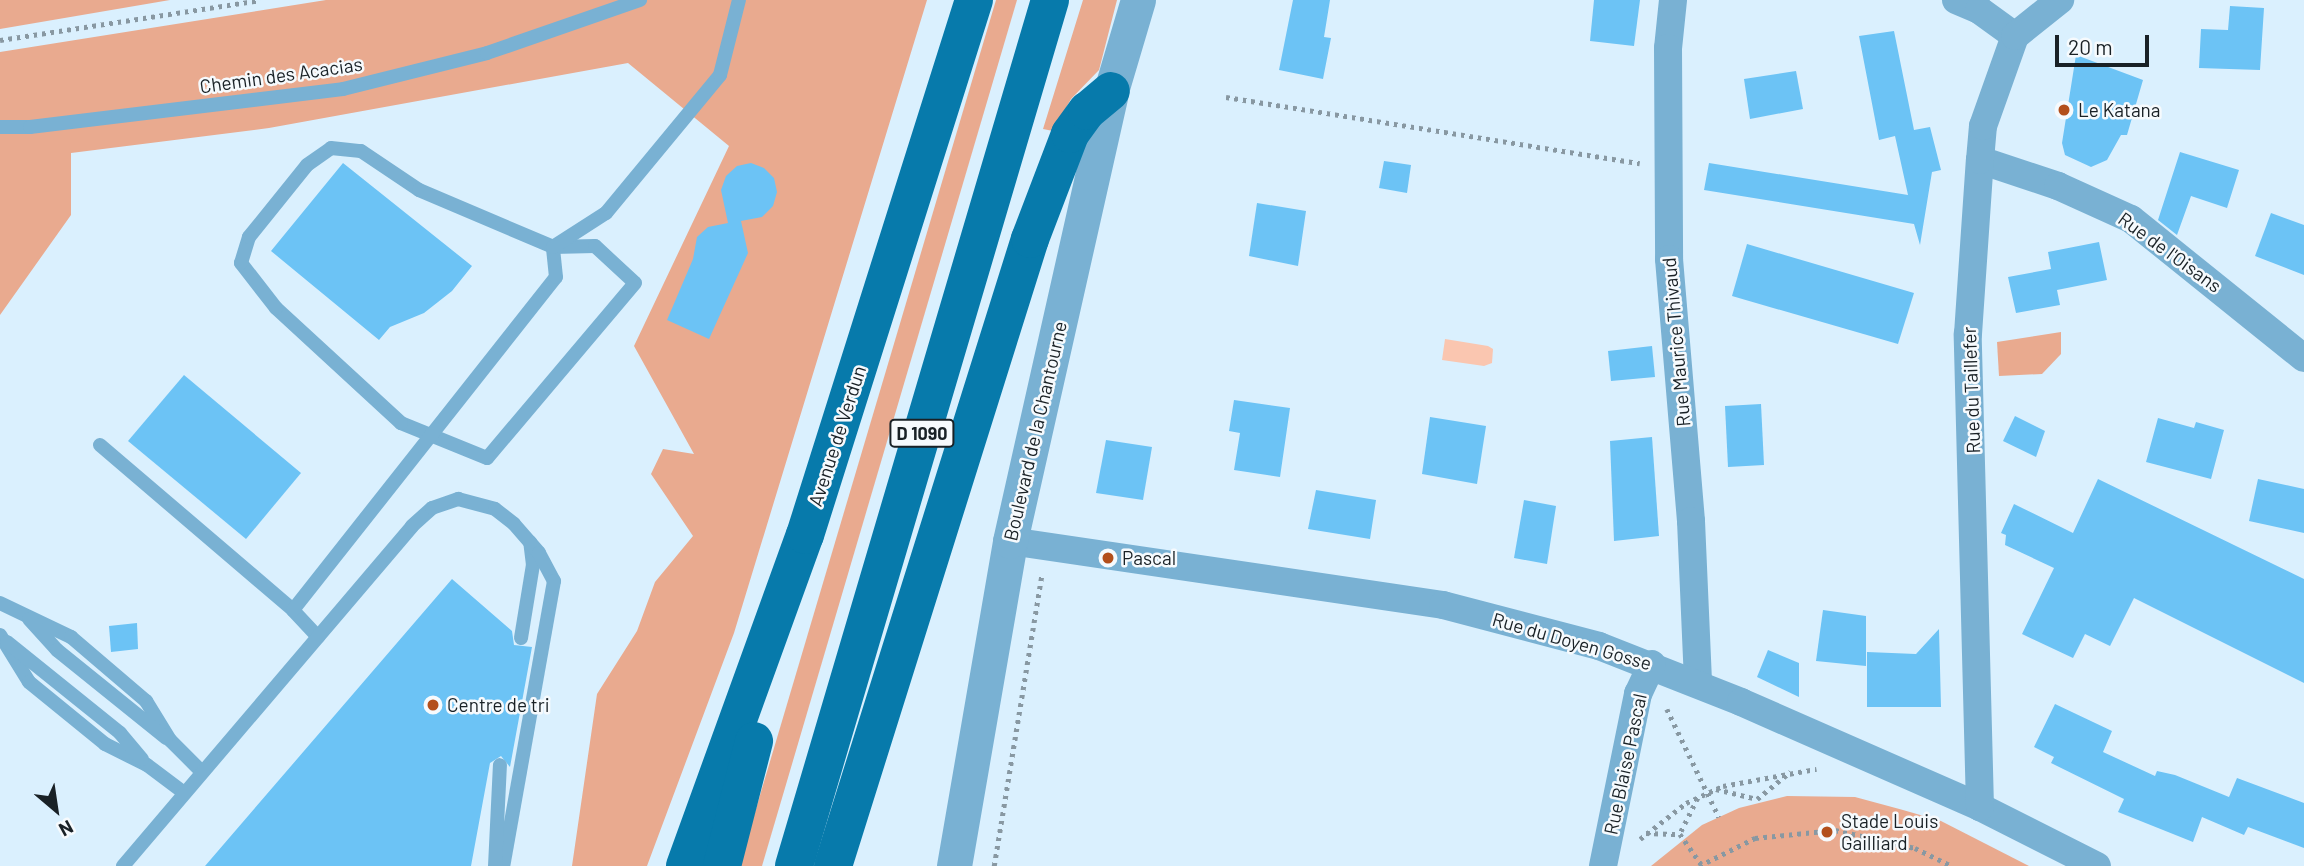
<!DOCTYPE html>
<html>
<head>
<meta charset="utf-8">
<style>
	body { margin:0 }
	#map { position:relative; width:2304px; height:866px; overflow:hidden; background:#daf0fe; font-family:Barlow,sans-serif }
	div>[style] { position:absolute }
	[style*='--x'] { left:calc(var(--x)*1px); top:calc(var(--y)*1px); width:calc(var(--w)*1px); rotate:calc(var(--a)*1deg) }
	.green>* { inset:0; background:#e9aa8f }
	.water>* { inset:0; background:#fac6b0 }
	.building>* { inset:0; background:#6cc3f5 }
	.path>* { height:4.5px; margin-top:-2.25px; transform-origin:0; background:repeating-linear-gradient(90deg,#8898a2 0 3.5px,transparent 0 8.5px) }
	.service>* { height:14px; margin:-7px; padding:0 7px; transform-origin:7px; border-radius:7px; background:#79b1d3 }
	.minor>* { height:28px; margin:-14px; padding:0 14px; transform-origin:14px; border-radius:14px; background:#79b1d3 }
	.tertiary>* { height:35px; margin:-17.5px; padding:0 17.5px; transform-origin:17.5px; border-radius:17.5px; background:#79b1d3 }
	.primary>* { height:38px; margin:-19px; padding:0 19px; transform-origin:19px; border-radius:19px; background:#077aab }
	.dots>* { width:19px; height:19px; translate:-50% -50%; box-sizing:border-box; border:4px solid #f6fafd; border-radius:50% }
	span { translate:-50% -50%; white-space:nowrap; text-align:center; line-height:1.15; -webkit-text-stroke:5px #f6fafd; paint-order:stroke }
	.shield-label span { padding:2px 5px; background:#f6fafd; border:2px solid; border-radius:5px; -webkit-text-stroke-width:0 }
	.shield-label { font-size:18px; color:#192126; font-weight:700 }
	.street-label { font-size:19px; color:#192126 }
	.poi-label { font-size:19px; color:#192126 }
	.left { translate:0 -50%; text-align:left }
	.north { position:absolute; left:21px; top:775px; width:70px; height:70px; -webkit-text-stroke:5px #f6fafd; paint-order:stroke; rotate:151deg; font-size:19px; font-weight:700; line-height:28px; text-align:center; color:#192126 }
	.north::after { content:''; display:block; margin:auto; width:24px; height:32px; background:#192126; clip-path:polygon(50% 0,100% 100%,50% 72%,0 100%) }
	.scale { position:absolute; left:2055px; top:35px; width:94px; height:32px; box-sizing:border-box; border:4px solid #192126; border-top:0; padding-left:9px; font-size:21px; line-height:24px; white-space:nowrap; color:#192126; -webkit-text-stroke:5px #f6fafd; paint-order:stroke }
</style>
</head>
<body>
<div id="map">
	<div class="green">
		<div style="clip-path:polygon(0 0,170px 0,0 29px)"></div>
		<div style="clip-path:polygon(326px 0,927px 0,734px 633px,647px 866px,572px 866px,597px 694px,637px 631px,655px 582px,693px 536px,651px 474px,663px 449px,694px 454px,634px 346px,729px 146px,628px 63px,269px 128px,71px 153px,71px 215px,0 315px,0 52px)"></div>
		<div style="clip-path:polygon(996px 0,1017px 0,762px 866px,739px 866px)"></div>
		<div style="clip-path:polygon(1083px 0,1117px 0,1099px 70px,1071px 99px,1053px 131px,1043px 129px)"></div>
		<div style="clip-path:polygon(2061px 332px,2061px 354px,2042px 374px,1999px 376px,1997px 342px)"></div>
		<div style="clip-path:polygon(1787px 796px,1855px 797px,1903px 810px,1941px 821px,2029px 866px,1651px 866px,1702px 825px,1739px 808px)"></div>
	</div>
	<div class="water">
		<div style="clip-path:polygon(1445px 339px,1488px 346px,1493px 349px,1492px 363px,1484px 366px,1442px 360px)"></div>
	</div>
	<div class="building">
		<div style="clip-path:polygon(1293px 0,1330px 0,1324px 37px,1331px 38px,1323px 79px,1279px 70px)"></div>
		<div style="clip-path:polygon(1594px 0,1640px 0,1634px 46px,1590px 41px)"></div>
		<div style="clip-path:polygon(2230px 6px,2264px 8px,2260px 70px,2199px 68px,2201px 29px,2228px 30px)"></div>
		<div style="clip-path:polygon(1894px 31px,1914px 130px,1930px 127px,1941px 170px,1932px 172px,1920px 245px,1914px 224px,1704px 190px,1709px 163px,1908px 195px,1895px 136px,1879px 140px,1859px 36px)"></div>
		<div style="clip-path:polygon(2076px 55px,2143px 80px,2127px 135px,2121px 135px,2107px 160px,2091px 167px,2065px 155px,2062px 143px)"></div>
		<div style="clip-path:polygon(1796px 71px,1803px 109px,1750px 119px,1744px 79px)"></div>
		<div style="clip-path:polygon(2180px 152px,2239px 170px,2227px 208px,2191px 196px,2177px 235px,2158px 220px)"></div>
		<div style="clip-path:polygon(1384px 161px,1411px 165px,1407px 193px,1379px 188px)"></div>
		<div style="clip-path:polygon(343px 163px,472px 266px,452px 291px,424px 313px,390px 327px,379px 340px,271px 251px)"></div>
		<div style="clip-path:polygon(751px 163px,764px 168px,774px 178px,777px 192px,773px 206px,762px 217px,741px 221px,748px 253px,709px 339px,667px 320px,693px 259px,697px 237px,708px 227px,728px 223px,721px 190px,726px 176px,737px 166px)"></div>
		<div style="clip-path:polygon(1257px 203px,1306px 211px,1298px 266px,1249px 256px)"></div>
		<div style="clip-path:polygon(2271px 213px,2304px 225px,2304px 275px,2255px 256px)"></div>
		<div style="clip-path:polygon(2099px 242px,2107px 280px,2057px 290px,2060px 305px,2016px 313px,2008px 277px,2051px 269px,2048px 252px)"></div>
		<div style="clip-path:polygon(1747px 244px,1914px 293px,1898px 344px,1732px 296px)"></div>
		<div style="clip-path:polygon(1652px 346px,1655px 377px,1611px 381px,1608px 351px)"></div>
		<div style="clip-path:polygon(184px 375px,301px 473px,246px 539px,128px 441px)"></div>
		<div style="clip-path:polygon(1234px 400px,1290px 408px,1280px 477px,1234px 470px,1240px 433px,1229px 431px)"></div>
		<div style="clip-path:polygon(1761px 404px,1764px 465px,1728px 467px,1725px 406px)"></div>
		<div style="clip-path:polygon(2015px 416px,2045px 431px,2036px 457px,2003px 441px)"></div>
		<div style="clip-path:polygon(1430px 417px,1486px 426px,1477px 484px,1422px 474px)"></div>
		<div style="clip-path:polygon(2158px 418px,2194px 428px,2196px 422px,2224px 430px,2211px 479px,2146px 462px)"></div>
		<div style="clip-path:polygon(1652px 437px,1659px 536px,1614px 541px,1610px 441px)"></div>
		<div style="clip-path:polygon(1106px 440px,1152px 447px,1143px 500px,1096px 493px)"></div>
		<div style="clip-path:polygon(2098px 479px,2304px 579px,2304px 683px,2134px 598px,2110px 646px,2085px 634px,2073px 658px,2022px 634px,2054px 568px,2005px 545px,2006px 535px,2001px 533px,2014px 504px,2073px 533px)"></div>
		<div style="clip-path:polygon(2258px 479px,2304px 489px,2304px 533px,2249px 521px)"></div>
		<div style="clip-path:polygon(1316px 490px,1376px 500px,1370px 539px,1308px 529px)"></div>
		<div style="clip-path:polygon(1524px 500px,1556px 506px,1547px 564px,1514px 558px)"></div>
		<div style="clip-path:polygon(452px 579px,512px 631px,514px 645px,532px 647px,510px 767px,501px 756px,490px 763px,471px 866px,205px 866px)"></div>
		<div style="clip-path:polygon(1823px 610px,1866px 616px,1866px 666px,1816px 661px)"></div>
		<div style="clip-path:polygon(137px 623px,138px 649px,111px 652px,109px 626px)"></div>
		<div style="clip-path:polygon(1939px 629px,1941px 707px,1867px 707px,1867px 652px,1916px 654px)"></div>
		<div style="clip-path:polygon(1768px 650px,1799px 663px,1799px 697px,1757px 677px)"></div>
		<div style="clip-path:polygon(2055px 704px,2112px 731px,2103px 752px,2155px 776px,2157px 771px,2175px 775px,2229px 797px,2237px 778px,2304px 803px,2304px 848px,2248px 827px,2244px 835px,2202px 817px,2193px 842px,2118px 812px,2124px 799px,2051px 763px,2054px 757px,2034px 747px)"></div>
	</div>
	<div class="path">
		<div style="--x:0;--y:40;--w:263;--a:-8.7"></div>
		<div style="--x:1226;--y:97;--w:419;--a:9.1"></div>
		<div style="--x:1667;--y:709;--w:120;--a:64.3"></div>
		<div style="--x:1716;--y:789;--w:42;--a:13.7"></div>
		<div style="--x:1757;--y:799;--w:43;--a:-39.3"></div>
		<div style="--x:1698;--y:798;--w:40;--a:116.6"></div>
		<div style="--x:1680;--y:834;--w:37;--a:55"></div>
		<div style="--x:1646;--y:833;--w:34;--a:2"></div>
		<div style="--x:1640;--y:839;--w:58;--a:-38"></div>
		<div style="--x:1686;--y:803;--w:41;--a:-24.7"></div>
		<div style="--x:1723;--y:786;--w:95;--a:-10.4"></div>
		<div style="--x:994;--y:866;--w:296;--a:-80.7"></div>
		<div style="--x:1699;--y:866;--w:63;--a:-26.6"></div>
		<div style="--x:1755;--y:838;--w:80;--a:-5.7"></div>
		<div style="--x:1835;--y:830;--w:82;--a:12.7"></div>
		<div style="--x:1915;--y:848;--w:41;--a:25.9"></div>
	</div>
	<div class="service">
		<div style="--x:0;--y:127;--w:30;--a:0"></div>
		<div style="--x:30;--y:127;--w:315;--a:-6.9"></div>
		<div style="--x:343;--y:89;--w:148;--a:-14"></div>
		<div style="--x:487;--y:53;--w:162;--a:-19.1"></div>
		<div style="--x:331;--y:148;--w:30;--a:6"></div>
		<div style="--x:361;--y:151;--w:70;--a:33.9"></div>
		<div style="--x:419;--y:190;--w:146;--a:23"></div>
		<div style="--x:553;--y:247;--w:42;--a:-1.4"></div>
		<div style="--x:595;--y:246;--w:54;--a:42.8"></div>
		<div style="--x:635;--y:283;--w:229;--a:130.2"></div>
		<div style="--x:487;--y:458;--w:93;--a:-157.9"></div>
		<div style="--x:401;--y:423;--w:170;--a:-137.4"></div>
		<div style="--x:276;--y:308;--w:57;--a:-127.9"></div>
		<div style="--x:241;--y:263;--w:27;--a:-73"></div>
		<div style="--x:249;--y:237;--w:92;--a:-51.1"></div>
		<div style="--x:307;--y:165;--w:29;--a:-35"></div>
		<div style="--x:100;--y:445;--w:254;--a:40.5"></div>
		<div style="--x:0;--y:603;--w:79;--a:25.6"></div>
		<div style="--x:71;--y:637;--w:99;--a:40.5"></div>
		<div style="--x:146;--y:701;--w:46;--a:58.4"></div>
		<div style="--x:170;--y:740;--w:42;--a:45"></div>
		<div style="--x:29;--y:619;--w:42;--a:47.9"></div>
		<div style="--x:57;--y:650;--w:140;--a:38.9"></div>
		<div style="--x:0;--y:635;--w:55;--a:58.3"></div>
		<div style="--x:29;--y:682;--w:98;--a:39.2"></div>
		<div style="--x:105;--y:744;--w:47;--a:26.6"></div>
		<div style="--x:147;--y:765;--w:45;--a:36.9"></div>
		<div style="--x:318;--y:637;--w:37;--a:-133"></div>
		<div style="--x:293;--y:610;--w:424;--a:-51.7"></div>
		<div style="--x:556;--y:277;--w:30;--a:-96"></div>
		<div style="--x:553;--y:247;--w:63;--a:-32.7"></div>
		<div style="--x:606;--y:213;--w:179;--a:-50.4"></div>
		<div style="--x:720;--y:75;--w:77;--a:-75.8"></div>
		<div style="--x:521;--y:638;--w:74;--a:-80.7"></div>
		<div style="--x:533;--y:565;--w:23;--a:-97"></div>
		<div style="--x:7;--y:642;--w:145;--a:38.8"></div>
		<div style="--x:120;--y:733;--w:34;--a:50"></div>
		<div style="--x:123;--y:866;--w:446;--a:-49.6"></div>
		<div style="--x:412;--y:526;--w:27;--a:-42"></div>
		<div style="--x:432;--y:508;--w:28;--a:-19"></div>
		<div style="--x:458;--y:499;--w:38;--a:15"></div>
		<div style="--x:495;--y:509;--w:24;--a:38"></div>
		<div style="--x:514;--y:524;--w:38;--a:49"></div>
		<div style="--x:539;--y:553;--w:32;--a:62"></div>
		<div style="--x:554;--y:581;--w:290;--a:100.1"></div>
		<div style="--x:495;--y:866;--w:101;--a:-87.2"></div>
	</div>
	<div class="minor">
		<div style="--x:1673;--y:0;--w:48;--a:95.9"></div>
		<div style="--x:1668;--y:48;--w:211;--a:89.7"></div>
		<div style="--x:1669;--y:259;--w:263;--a:85.2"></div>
		<div style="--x:1691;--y:521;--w:162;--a:87.5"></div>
		<div style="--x:1956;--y:0;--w:25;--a:23"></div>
		<div style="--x:1979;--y:10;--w:44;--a:35.8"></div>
		<div style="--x:1980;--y:160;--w:82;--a:18.4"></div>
		<div style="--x:2058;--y:186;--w:80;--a:24.3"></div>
		<div style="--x:2131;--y:219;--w:222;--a:38.8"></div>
		<div style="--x:1010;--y:541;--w:438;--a:8.4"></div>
		<div style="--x:1443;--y:605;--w:161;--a:14.7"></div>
		<div style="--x:1599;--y:646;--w:153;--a:21.5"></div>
		<div style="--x:1741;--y:702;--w:261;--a:23.7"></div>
		<div style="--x:1980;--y:807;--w:131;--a:26.8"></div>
		<div style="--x:1980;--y:807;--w:473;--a:-91.5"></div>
		<div style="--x:1968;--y:334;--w:174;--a:-86.1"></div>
		<div style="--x:1980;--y:160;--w:34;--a:-85"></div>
		<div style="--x:1983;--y:126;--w:96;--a:-70.4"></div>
		<div style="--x:2015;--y:36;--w:58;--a:-38.7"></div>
		<div style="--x:1603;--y:866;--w:176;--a:-78.5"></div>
		<div style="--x:1638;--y:694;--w:33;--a:-65"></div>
	</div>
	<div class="tertiary">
		<div style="--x:954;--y:866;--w:330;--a:-80.2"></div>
		<div style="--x:1010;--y:541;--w:461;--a:-77.3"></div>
		<div style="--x:1111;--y:91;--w:95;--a:-73.5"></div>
	</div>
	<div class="primary">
		<div style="--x:685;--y:866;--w:352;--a:-70.1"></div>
		<div style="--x:805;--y:535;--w:561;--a:-72.47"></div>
		<div style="--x:722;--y:866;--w:129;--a:-75.6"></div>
		<div style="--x:794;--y:866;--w:903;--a:-73.53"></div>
		<div style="--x:833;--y:866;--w:657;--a:-72.56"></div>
		<div style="--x:1030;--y:239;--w:112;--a:-69.1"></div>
		<div style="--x:1070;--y:134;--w:29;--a:-54"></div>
		<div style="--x:1087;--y:111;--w:31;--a:-40"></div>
	</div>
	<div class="dots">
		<div style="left:2064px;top:110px;background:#b34f1b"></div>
		<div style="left:1108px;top:558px;background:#b34f1b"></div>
		<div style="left:433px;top:705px;background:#b34f1b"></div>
		<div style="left:1827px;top:832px;background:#b34f1b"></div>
	</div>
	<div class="shield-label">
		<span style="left:922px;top:433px">D 1090</span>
	</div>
	<div class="street-label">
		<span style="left:281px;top:75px;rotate:-8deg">Chemin des Acacias</span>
		<span style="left:2170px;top:252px;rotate:36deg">Rue de l'Oisans</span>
		<span style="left:1676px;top:342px;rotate:-95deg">Rue Maurice Thivaud</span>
		<span style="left:1971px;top:390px;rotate:-92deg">Rue du Taillefer</span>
		<span style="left:1035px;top:431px;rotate:-77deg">Boulevard de la Chantourne</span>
		<span style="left:837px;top:436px;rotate:-72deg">Avenue de Verdun</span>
		<span style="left:1572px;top:641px;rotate:16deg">Rue du Doyen Gosse</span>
		<span style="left:1625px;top:764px;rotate:-78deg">Rue Blaise Pascal</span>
	</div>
	<div class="poi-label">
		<span class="left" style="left:2078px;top:110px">Le Katana</span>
		<span class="left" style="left:1122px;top:558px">Pascal</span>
		<span class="left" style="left:447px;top:705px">Centre de tri</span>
		<span class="left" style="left:1841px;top:832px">Stade Louis<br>Gailliard</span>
	</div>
	<div class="north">N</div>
	<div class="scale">20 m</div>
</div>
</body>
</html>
